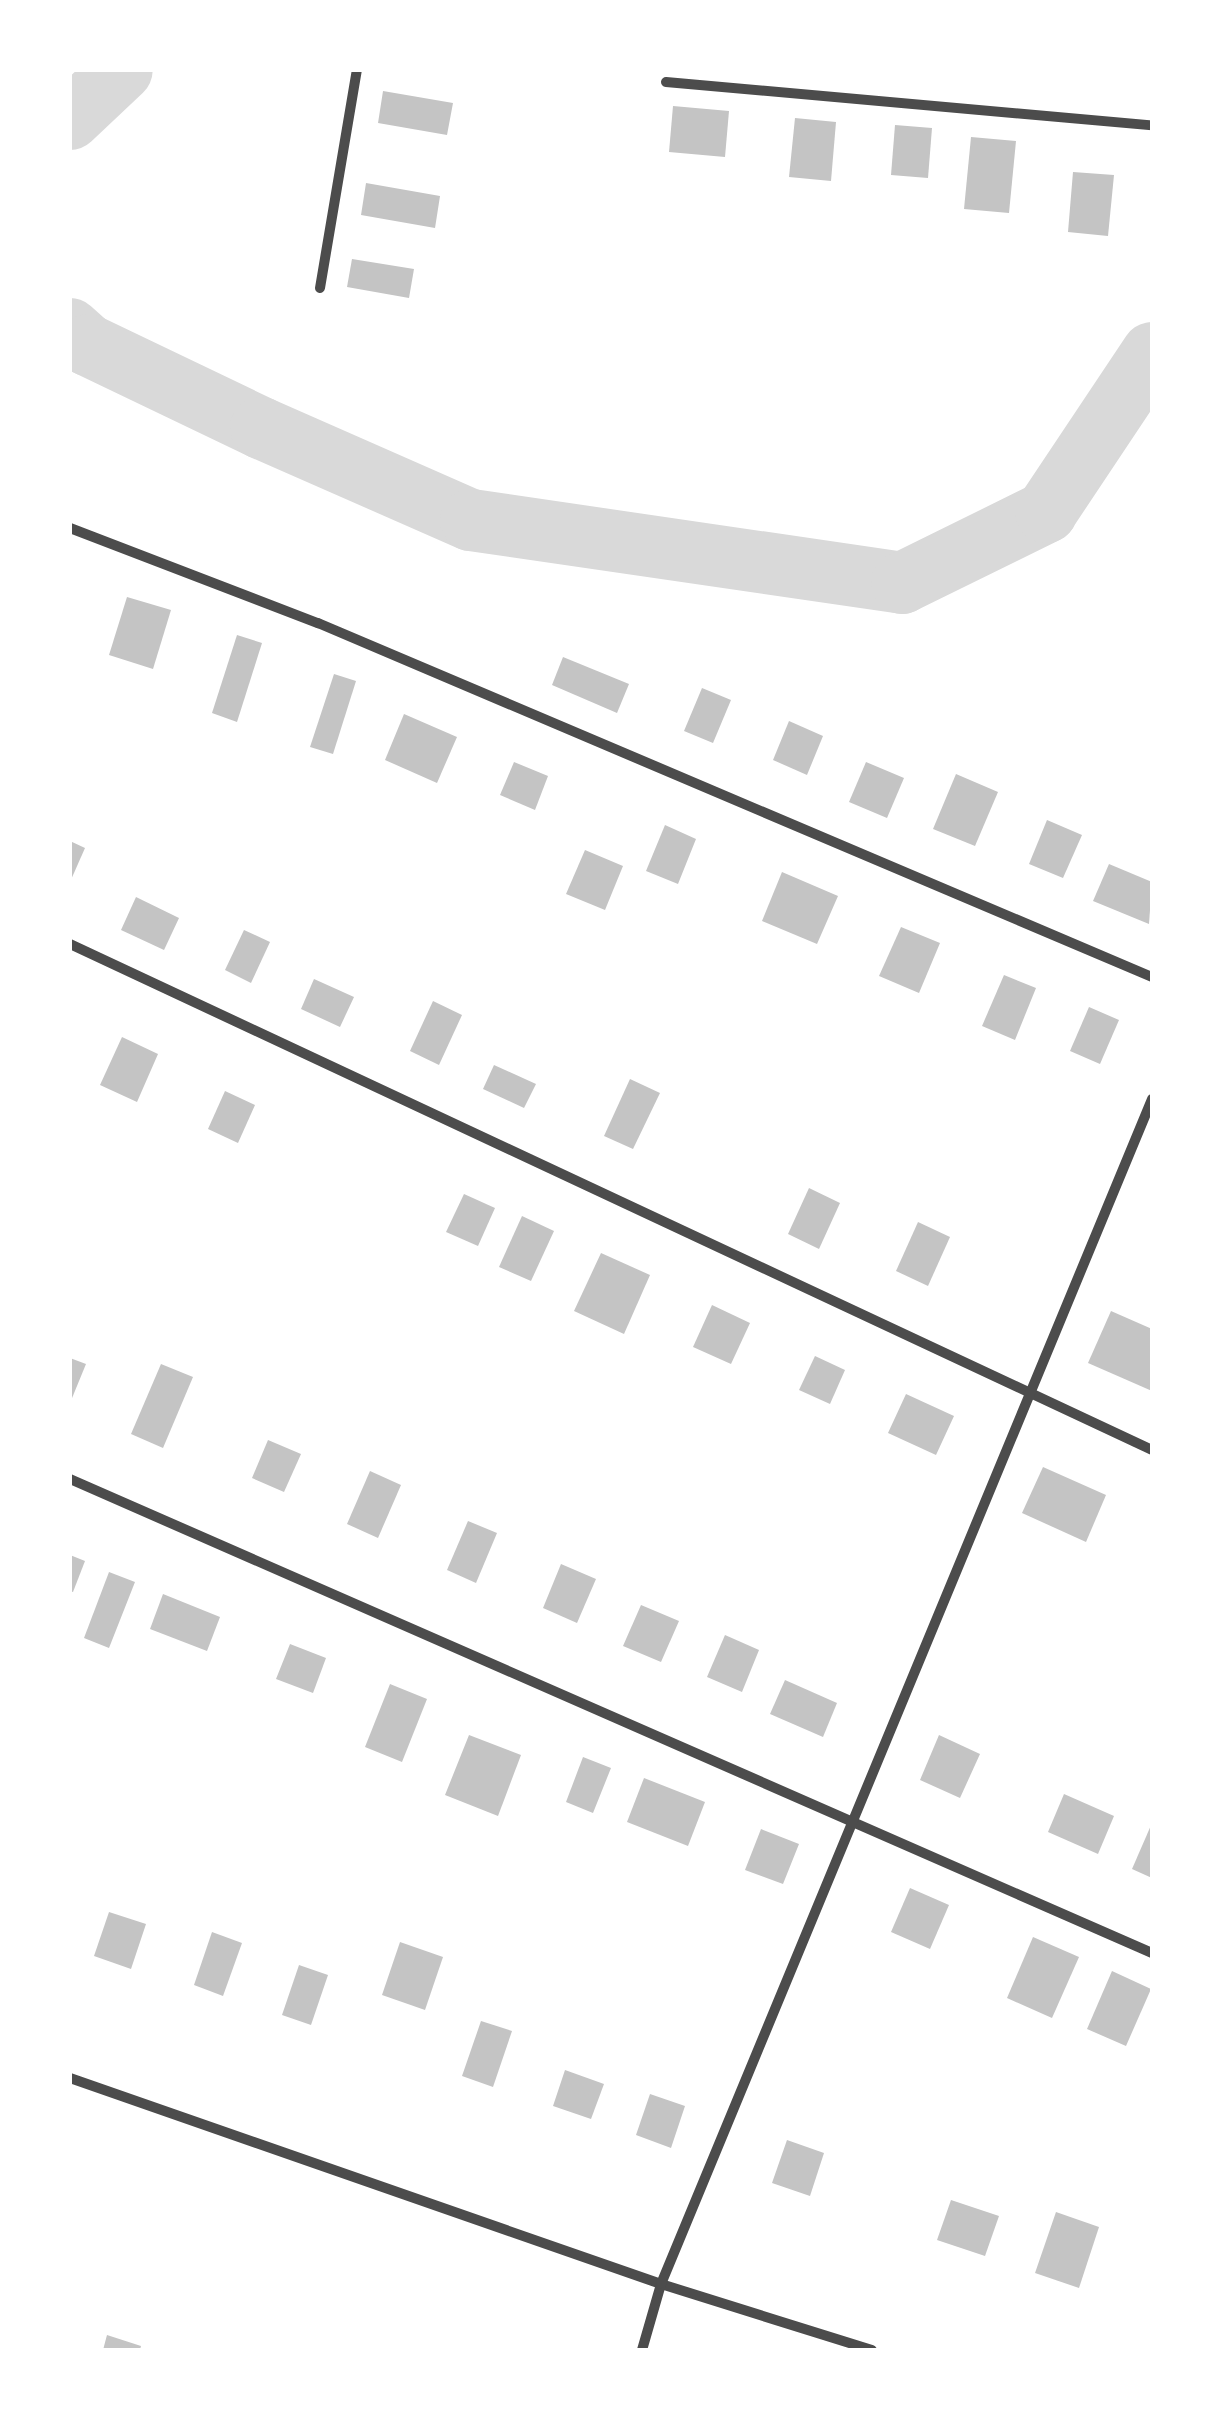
<!DOCTYPE html>
<html>
<head>
<meta charset="utf-8">
<style>
	body { margin:0 }
	#map { position:relative; width:1222px; height:2420px; overflow:hidden; background:#fff; font-family:"IBM Plex Sans",sans-serif }
	div>[style] { position:absolute }
	[style*='--x'] { left:calc(var(--x)*1px); top:calc(var(--y)*1px); width:calc(var(--w)*1px); rotate:calc(var(--a)*1deg) }
	.river>* { height:62px; margin:-31px; padding:0 31px; transform-origin:31px; border-radius:31px; background:#d9d9d9 }
	.building>* { inset:0; background:#c4c4c4 }
	.minor>* { height:10px; margin:-5px; padding:0 5px; transform-origin:5px; border-radius:5px; background:#4c4c4c }
	span { translate:-50% -50%; white-space:nowrap; text-align:center; line-height:1.15; -webkit-text-stroke:8px #fff; paint-order:stroke }
	.frame { position:absolute; inset:0; border:72px solid #fff; pointer-events:none }
</style>
</head>
<body>
<div id="map">
	<div class="river">
		<div style="--x:70;--y:119;--w:71;--a:-43.3"></div>
		<div style="--x:70;--y:329;--w:24;--a:42"></div>
		<div style="--x:88;--y:345;--w:192;--a:25.6"></div>
		<div style="--x:261;--y:428;--w:229;--a:23.7"></div>
		<div style="--x:471;--y:520;--w:436;--a:8.3"></div>
		<div style="--x:902;--y:583;--w:161;--a:-26.2"></div>
		<div style="--x:1046;--y:512;--w:191;--a:-56.3"></div>
	</div>
	<div class="building">
		<div style="clip-path:polygon(383px 91px,453px 103px,447px 135px,378px 123px)"></div>
		<div style="clip-path:polygon(673px 106px,729px 111px,725px 157px,669px 152px)"></div>
		<div style="clip-path:polygon(795px 118px,836px 122px,831px 181px,789px 177px)"></div>
		<div style="clip-path:polygon(895px 125px,932px 128px,928px 178px,891px 175px)"></div>
		<div style="clip-path:polygon(971px 137px,1016px 141px,1009px 213px,964px 209px)"></div>
		<div style="clip-path:polygon(1073px 172px,1114px 175px,1108px 236px,1068px 232px)"></div>
		<div style="clip-path:polygon(366px 183px,440px 196px,435px 228px,361px 215px)"></div>
		<div style="clip-path:polygon(352px 259px,414px 269px,409px 298px,347px 287px)"></div>
		<div style="clip-path:polygon(127px 597px,171px 610px,153px 669px,109px 655px)"></div>
		<div style="clip-path:polygon(237px 635px,262px 643px,237px 722px,212px 713px)"></div>
		<div style="clip-path:polygon(563px 657px,629px 684px,617px 713px,552px 685px)"></div>
		<div style="clip-path:polygon(334px 674px,356px 681px,333px 754px,310px 747px)"></div>
		<div style="clip-path:polygon(702px 688px,731px 700px,713px 743px,684px 731px)"></div>
		<div style="clip-path:polygon(404px 714px,457px 737px,437px 783px,385px 760px)"></div>
		<div style="clip-path:polygon(789px 721px,823px 736px,807px 775px,773px 760px)"></div>
		<div style="clip-path:polygon(514px 762px,548px 776px,535px 810px,500px 795px)"></div>
		<div style="clip-path:polygon(866px 762px,904px 778px,887px 818px,849px 802px)"></div>
		<div style="clip-path:polygon(956px 774px,998px 792px,975px 846px,933px 829px)"></div>
		<div style="clip-path:polygon(1047px 820px,1082px 835px,1063px 878px,1029px 864px)"></div>
		<div style="clip-path:polygon(665px 825px,696px 839px,678px 884px,646px 871px)"></div>
		<div style="clip-path:polygon(70px 841px,85px 848px,70px 882px)"></div>
		<div style="clip-path:polygon(585px 850px,623px 866px,605px 910px,566px 894px)"></div>
		<div style="clip-path:polygon(1109px 864px,1152px 882px,1149px 924px,1093px 901px)"></div>
		<div style="clip-path:polygon(782px 872px,838px 896px,817px 944px,762px 921px)"></div>
		<div style="clip-path:polygon(136px 897px,179px 918px,164px 950px,121px 930px)"></div>
		<div style="clip-path:polygon(901px 927px,940px 943px,919px 993px,879px 976px)"></div>
		<div style="clip-path:polygon(244px 930px,270px 942px,251px 983px,225px 970px)"></div>
		<div style="clip-path:polygon(1004px 975px,1036px 988px,1015px 1040px,982px 1026px)"></div>
		<div style="clip-path:polygon(314px 979px,354px 997px,340px 1027px,301px 1009px)"></div>
		<div style="clip-path:polygon(433px 1001px,462px 1015px,439px 1065px,410px 1051px)"></div>
		<div style="clip-path:polygon(1089px 1007px,1119px 1020px,1100px 1064px,1070px 1051px)"></div>
		<div style="clip-path:polygon(122px 1037px,158px 1054px,137px 1102px,100px 1085px)"></div>
		<div style="clip-path:polygon(494px 1065px,536px 1084px,524px 1108px,483px 1089px)"></div>
		<div style="clip-path:polygon(630px 1079px,660px 1093px,633px 1149px,604px 1136px)"></div>
		<div style="clip-path:polygon(225px 1091px,255px 1105px,238px 1143px,208px 1129px)"></div>
		<div style="clip-path:polygon(809px 1188px,840px 1203px,819px 1249px,788px 1234px)"></div>
		<div style="clip-path:polygon(464px 1194px,495px 1208px,478px 1246px,446px 1232px)"></div>
		<div style="clip-path:polygon(522px 1216px,554px 1231px,531px 1281px,499px 1267px)"></div>
		<div style="clip-path:polygon(918px 1222px,950px 1237px,928px 1286px,896px 1271px)"></div>
		<div style="clip-path:polygon(601px 1253px,650px 1275px,624px 1334px,574px 1311px)"></div>
		<div style="clip-path:polygon(712px 1305px,750px 1323px,731px 1364px,693px 1347px)"></div>
		<div style="clip-path:polygon(1111px 1311px,1152px 1329px,1152px 1391px,1088px 1363px)"></div>
		<div style="clip-path:polygon(815px 1356px,845px 1370px,830px 1404px,799px 1390px)"></div>
		<div style="clip-path:polygon(70px 1358px,86px 1364px,70px 1403px)"></div>
		<div style="clip-path:polygon(161px 1364px,193px 1377px,163px 1448px,131px 1434px)"></div>
		<div style="clip-path:polygon(906px 1394px,954px 1416px,936px 1455px,888px 1433px)"></div>
		<div style="clip-path:polygon(268px 1440px,301px 1454px,284px 1492px,252px 1478px)"></div>
		<div style="clip-path:polygon(1043px 1467px,1106px 1495px,1086px 1542px,1022px 1513px)"></div>
		<div style="clip-path:polygon(370px 1471px,401px 1485px,378px 1538px,347px 1524px)"></div>
		<div style="clip-path:polygon(468px 1521px,497px 1533px,476px 1583px,447px 1570px)"></div>
		<div style="clip-path:polygon(70px 1555px,85px 1561px,73px 1592px,70px 1591px)"></div>
		<div style="clip-path:polygon(561px 1564px,596px 1579px,577px 1623px,543px 1608px)"></div>
		<div style="clip-path:polygon(109px 1572px,135px 1582px,109px 1648px,84px 1638px)"></div>
		<div style="clip-path:polygon(163px 1594px,220px 1617px,207px 1651px,150px 1629px)"></div>
		<div style="clip-path:polygon(641px 1605px,679px 1621px,661px 1662px,623px 1646px)"></div>
		<div style="clip-path:polygon(725px 1635px,759px 1650px,742px 1692px,707px 1677px)"></div>
		<div style="clip-path:polygon(290px 1644px,326px 1658px,313px 1693px,276px 1679px)"></div>
		<div style="clip-path:polygon(785px 1680px,837px 1703px,823px 1737px,770px 1714px)"></div>
		<div style="clip-path:polygon(390px 1684px,427px 1699px,402px 1762px,365px 1747px)"></div>
		<div style="clip-path:polygon(469px 1735px,521px 1755px,498px 1816px,445px 1795px)"></div>
		<div style="clip-path:polygon(939px 1735px,980px 1754px,960px 1798px,920px 1780px)"></div>
		<div style="clip-path:polygon(583px 1757px,611px 1768px,593px 1813px,566px 1802px)"></div>
		<div style="clip-path:polygon(644px 1778px,705px 1802px,688px 1846px,627px 1822px)"></div>
		<div style="clip-path:polygon(1064px 1794px,1114px 1816px,1098px 1854px,1048px 1832px)"></div>
		<div style="clip-path:polygon(1152px 1823px,1152px 1878px,1132px 1869px)"></div>
		<div style="clip-path:polygon(761px 1829px,799px 1844px,783px 1884px,745px 1870px)"></div>
		<div style="clip-path:polygon(910px 1888px,949px 1905px,930px 1949px,891px 1932px)"></div>
		<div style="clip-path:polygon(109px 1912px,146px 1924px,131px 1969px,94px 1956px)"></div>
		<div style="clip-path:polygon(212px 1932px,242px 1943px,223px 1996px,194px 1985px)"></div>
		<div style="clip-path:polygon(1033px 1937px,1079px 1957px,1052px 2018px,1007px 1998px)"></div>
		<div style="clip-path:polygon(400px 1942px,443px 1957px,425px 2010px,382px 1995px)"></div>
		<div style="clip-path:polygon(299px 1965px,328px 1975px,311px 2025px,282px 2015px)"></div>
		<div style="clip-path:polygon(1112px 1971px,1151px 1989px,1126px 2046px,1087px 2029px)"></div>
		<div style="clip-path:polygon(481px 2021px,512px 2031px,493px 2087px,462px 2076px)"></div>
		<div style="clip-path:polygon(565px 2070px,604px 2084px,591px 2119px,553px 2106px)"></div>
		<div style="clip-path:polygon(650px 2094px,685px 2106px,671px 2148px,636px 2135px)"></div>
		<div style="clip-path:polygon(787px 2140px,824px 2153px,810px 2196px,772px 2183px)"></div>
		<div style="clip-path:polygon(951px 2200px,999px 2216px,985px 2256px,937px 2240px)"></div>
		<div style="clip-path:polygon(1056px 2212px,1099px 2227px,1079px 2288px,1035px 2273px)"></div>
		<div style="clip-path:polygon(107px 2335px,141px 2346px,140px 2350px,103px 2350px)"></div>
	</div>
	<div class="minor">
		<div style="--x:666;--y:82;--w:488;--a:5.1"></div>
		<div style="--x:320;--y:288;--w:221;--a:-80.4"></div>
		<div style="--x:70;--y:528;--w:266;--a:21"></div>
		<div style="--x:318;--y:623;--w:906;--a:23"></div>
		<div style="--x:70;--y:944;--w:1194;--a:25.06"></div>
		<div style="--x:70;--y:1479;--w:1181;--a:23.66"></div>
		<div style="--x:70;--y:2078;--w:626;--a:19.22"></div>
		<div style="--x:661;--y:2284;--w:221;--a:17.4"></div>
		<div style="--x:642;--y:2350;--w:69;--a:-73.9"></div>
		<div style="--x:661;--y:2284;--w:1283;--a:-67.49"></div>
	</div>
	<div class="frame"></div>
</div>
</body>
</html>
